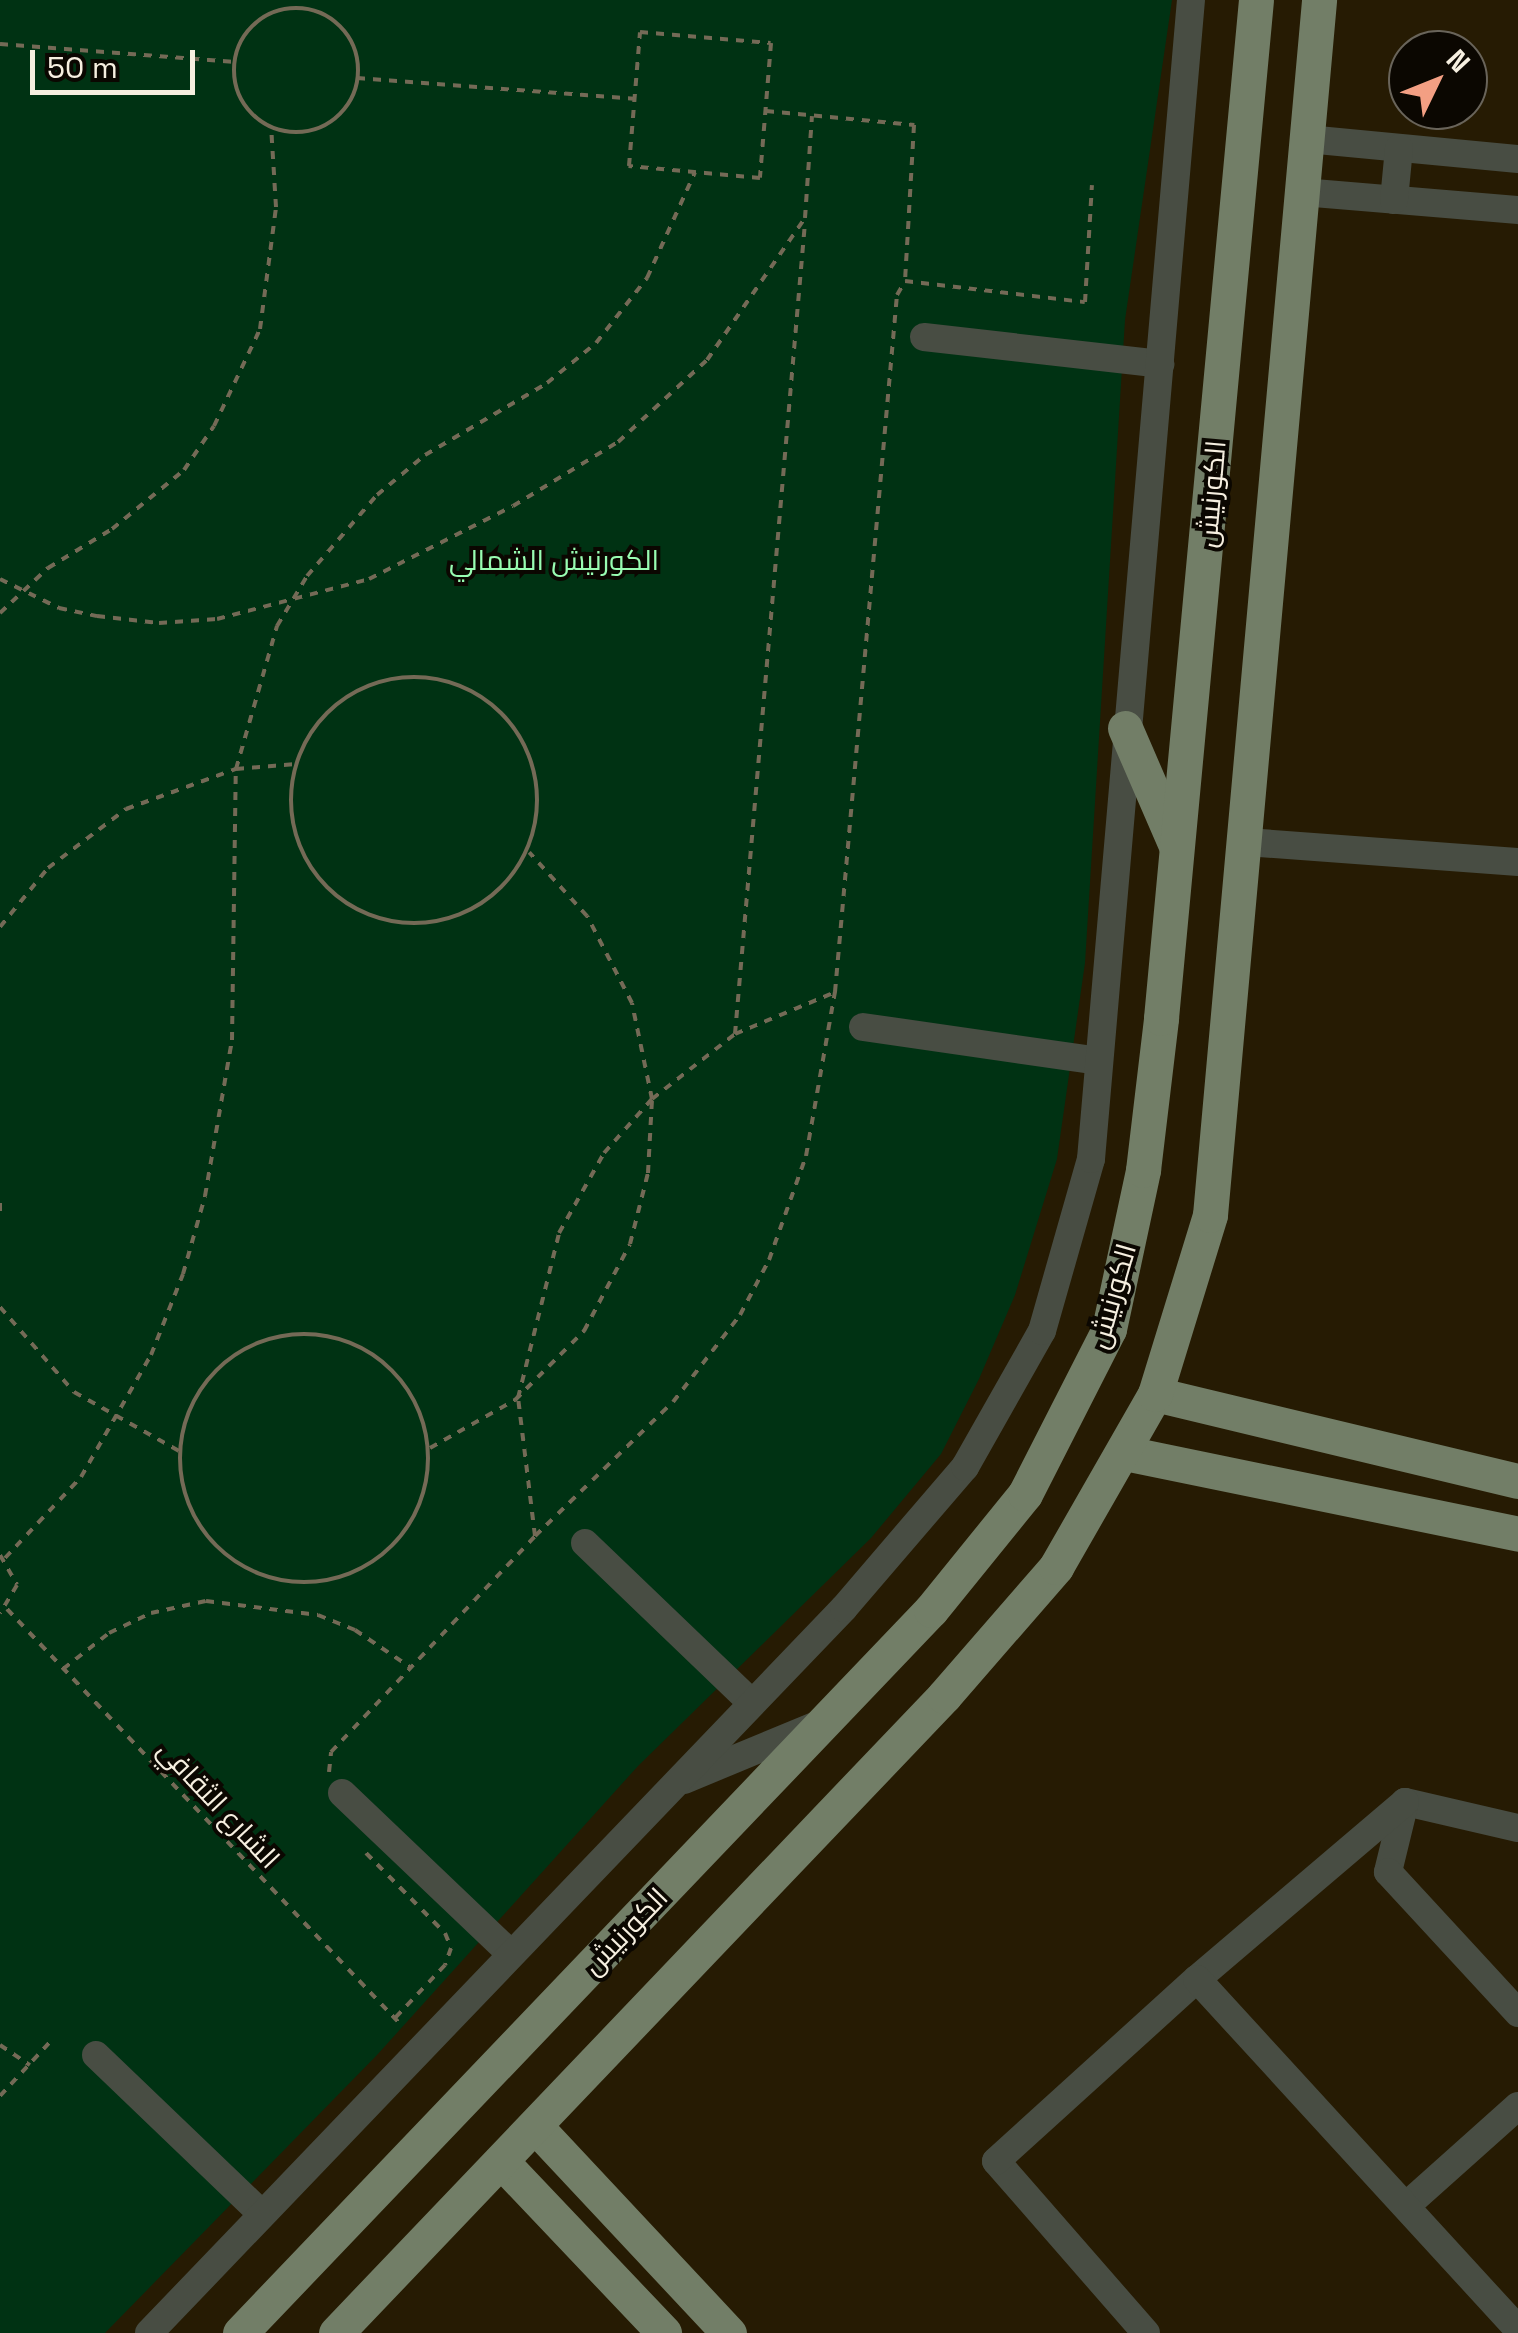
<!DOCTYPE html>
<html>
<head>
<meta charset="utf-8">
<style>
	body { margin:0 }
	#map { position:relative; width:1518px; height:2333px; overflow:hidden; background:#261b03; font-family:"Space Grotesk",Cairo,sans-serif }
	div>[style] { position:absolute }
	[style*='--x'] { left:calc(var(--x)*1px); top:calc(var(--y)*1px); width:calc(var(--w)*1px); rotate:calc(var(--a)*1deg) }
	.green>* { inset:0; background:#003213 }
	.path>* { height:4px; margin-top:-2px; transform-origin:0; background:repeating-linear-gradient(90deg,#746a56 0 8px,transparent 0 16px) }
	.path>.ring { margin:-2px; padding:0; box-sizing:content-box; background:none; border:4px solid #746a56; border-radius:50% }
	.minor>* { height:28px; margin:-14px; padding:0 14px; transform-origin:14px; border-radius:14px; background:#484d43 }
	.major>* { height:35px; margin:-17.5px; padding:0 17.5px; transform-origin:17.5px; border-radius:17.5px; background:#727e67 }
	span { translate:-50% -50%; white-space:nowrap; text-align:center; line-height:1.15; -webkit-text-stroke:8px #0b0701; paint-order:stroke }
	.street-label { font-size:28px; color:#f6efe0 }
	.park-label { font-size:28px; color:#99fdb2 }
	.north { position:absolute; left:1388px; top:30px; width:100px; height:100px; box-sizing:border-box; background:#0b0701; border:2px solid #69645a; border-radius:50%; rotate:47deg; font-size:28px; font-weight:700; line-height:40px; text-align:center; color:#f6efe0 }
	.north::after { content:''; display:block; margin:auto; width:35px; height:45px; background:#f39f83; clip-path:polygon(50% 0,100% 100%,50% 72%,0 100%) }
	.scale { position:absolute; left:30px; top:50px; width:165px; height:45px; box-sizing:border-box; border:5px solid #f6efe0; border-top:0; padding-left:12px; font-size:30px; line-height:35px; white-space:nowrap; color:#f6efe0; -webkit-text-stroke:8px #0b0701; paint-order:stroke }
</style>
</head>
<body>
<div id="map">
	<div class="green">
		<div style="clip-path:polygon(0 0,1172px 0,1125px 320px,1085px 963px,1057px 1159px,1015px 1295px,979px 1379px,941px 1454px,871px 1538px,638px 1766px,377px 2055px,105px 2333px,0 2333px)"></div>
	</div>
	<div class="path">
		<div class="ring" style="left:234px;top:8px;width:120px;height:120px"></div>
		<div style="--x:640;--y:32;--w:131;--a:4.8"></div>
		<div style="--x:771;--y:43;--w:135;--a:94.7"></div>
		<div style="--x:760;--y:178;--w:132;--a:-174.8"></div>
		<div style="--x:629;--y:166;--w:134;--a:-85.3"></div>
		<div style="--x:0;--y:44;--w:236;--a:4.4"></div>
		<div style="--x:357;--y:78;--w:278;--a:4.3"></div>
		<div style="--x:766;--y:111;--w:149;--a:5.4"></div>
		<div style="--x:914;--y:125;--w:156;--a:93.3"></div>
		<div style="--x:905;--y:281;--w:181;--a:6.7"></div>
		<div style="--x:1085;--y:302;--w:117;--a:-86.6"></div>
		<div style="--x:0;--y:579;--w:66;--a:26.2"></div>
		<div style="--x:59;--y:608;--w:39;--a:12"></div>
		<div style="--x:97;--y:616;--w:62;--a:6.4"></div>
		<div style="--x:159;--y:623;--w:58;--a:-3.9"></div>
		<div style="--x:217;--y:619;--w:157;--a:-14.7"></div>
		<div style="--x:369;--y:579;--w:161;--a:-26.9"></div>
		<div style="--x:513;--y:506;--w:123;--a:-31.4"></div>
		<div style="--x:618;--y:442;--w:121;--a:-42.7"></div>
		<div style="--x:707;--y:360;--w:173;--a:-55.4"></div>
		<div style="--x:805;--y:218;--w:102;--a:-86.1"></div>
		<div style="--x:0;--y:613;--w:66;--a:-43.2"></div>
		<div style="--x:48;--y:568;--w:75;--a:-31.4"></div>
		<div style="--x:112;--y:529;--w:93;--a:-39.3"></div>
		<div style="--x:184;--y:470;--w:53;--a:-55.7"></div>
		<div style="--x:214;--y:426;--w:107;--a:-64.6"></div>
		<div style="--x:260;--y:329;--w:123;--a:-82.5"></div>
		<div style="--x:276;--y:207;--w:81;--a:-93.5"></div>
		<div class="ring" style="left:291px;top:677px;width:242px;height:242px"></div>
		<div style="--x:0;--y:927;--w:76;--a:-50.9"></div>
		<div style="--x:48;--y:868;--w:98;--a:-37.1"></div>
		<div style="--x:126;--y:809;--w:117;--a:-20"></div>
		<div style="--x:236;--y:769;--w:60;--a:-4.8"></div>
		<div style="--x:735;--y:1034;--w:815;--a:-85.07"></div>
		<div style="--x:0;--y:1203;--w:15;--a:90"></div>
		<div style="--x:0;--y:1307;--w:113;--a:49"></div>
		<div style="--x:74;--y:1392;--w:123;--a:29.3"></div>
		<div class="ring" style="left:180px;top:1334px;width:244px;height:244px"></div>
		<div style="--x:430;--y:1448;--w:98;--a:-29.5"></div>
		<div style="--x:515;--y:1400;--w:98;--a:-45"></div>
		<div style="--x:584;--y:1331;--w:98;--a:-62.1"></div>
		<div style="--x:630;--y:1244;--w:73;--a:-75.8"></div>
		<div style="--x:648;--y:1173;--w:74;--a:-86.9"></div>
		<div style="--x:652;--y:1099;--w:98;--a:-101.8"></div>
		<div style="--x:632;--y:1003;--w:98;--a:-117.3"></div>
		<div style="--x:587;--y:916;--w:86;--a:-132.2"></div>
		<div style="--x:535;--y:1536;--w:139;--a:-97"></div>
		<div style="--x:518;--y:1398;--w:170;--a:-76"></div>
		<div style="--x:559;--y:1233;--w:92;--a:-60.6"></div>
		<div style="--x:604;--y:1153;--w:72;--a:-48.4"></div>
		<div style="--x:652;--y:1099;--w:105;--a:-38.1"></div>
		<div style="--x:735;--y:1034;--w:106;--a:-22.7"></div>
		<div style="--x:0;--y:1555;--w:34;--a:60"></div>
		<div style="--x:17;--y:1585;--w:33;--a:121"></div>
		<div style="--x:5;--y:1558;--w:111;--a:-46.8"></div>
		<div style="--x:81;--y:1477;--w:141;--a:-60.2"></div>
		<div style="--x:151;--y:1355;--w:87;--a:-68.4"></div>
		<div style="--x:183;--y:1274;--w:81;--a:-74.2"></div>
		<div style="--x:205;--y:1196;--w:158;--a:-80.2"></div>
		<div style="--x:232;--y:1040;--w:271;--a:-89.2"></div>
		<div style="--x:236;--y:769;--w:149;--a:-74"></div>
		<div style="--x:277;--y:626;--w:58;--a:-59"></div>
		<div style="--x:307;--y:576;--w:107;--a:-49.2"></div>
		<div style="--x:377;--y:495;--w:62;--a:-39.8"></div>
		<div style="--x:425;--y:455;--w:142;--a:-30.5"></div>
		<div style="--x:547;--y:383;--w:63;--a:-39.2"></div>
		<div style="--x:596;--y:343;--w:83;--a:-51.9"></div>
		<div style="--x:647;--y:278;--w:116;--a:-65.6"></div>
		<div style="--x:7;--y:1609;--w:574;--a:46.55"></div>
		<div style="--x:63;--y:1669;--w:58;--a:-38"></div>
		<div style="--x:109;--y:1633;--w:47;--a:-25.5"></div>
		<div style="--x:151;--y:1613;--w:56;--a:-12.3"></div>
		<div style="--x:206;--y:1601;--w:113;--a:7.1"></div>
		<div style="--x:318;--y:1615;--w:40;--a:22"></div>
		<div style="--x:355;--y:1630;--w:66;--a:33.9"></div>
		<div style="--x:329;--y:1772;--w:20;--a:-84"></div>
		<div style="--x:331;--y:1752;--w:297;--a:-46.6"></div>
		<div style="--x:535;--y:1536;--w:192;--a:-44.2"></div>
		<div style="--x:673;--y:1402;--w:110;--a:-52.4"></div>
		<div style="--x:740;--y:1315;--w:62;--a:-62.2"></div>
		<div style="--x:769;--y:1260;--w:110;--a:-70.4"></div>
		<div style="--x:806;--y:1156;--w:167;--a:-80"></div>
		<div style="--x:835;--y:992;--w:700;--a:-84.92"></div>
		<div style="--x:897;--y:295;--w:16;--a:-60"></div>
		<div style="--x:366;--y:1853;--w:112;--a:45.4"></div>
		<div style="--x:445;--y:1933;--w:16;--a:68"></div>
		<div style="--x:451;--y:1948;--w:18;--a:109"></div>
		<div style="--x:445;--y:1965;--w:74;--a:133.4"></div>
		<div style="--x:0;--y:2045;--w:36;--a:34"></div>
		<div style="--x:0;--y:2096;--w:74;--a:-47.2"></div>
	</div>
	<div class="minor">
		<div style="--x:1307;--y:139;--w:212;--a:5.4"></div>
		<div style="--x:1302;--y:192;--w:217;--a:4.8"></div>
		<div style="--x:1394;--y:200;--w:52;--a:-84.5"></div>
		<div style="--x:924;--y:337;--w:238;--a:6.5"></div>
		<div style="--x:1246;--y:842;--w:273;--a:4.2"></div>
		<div style="--x:863;--y:1027;--w:238;--a:8.2"></div>
		<div style="--x:585;--y:1543;--w:228;--a:43.8"></div>
		<div style="--x:684;--y:1780;--w:146;--a:-22.5"></div>
		<div style="--x:342;--y:1793;--w:232;--a:43.6"></div>
		<div style="--x:1518;--y:1828;--w:116;--a:-167"></div>
		<div style="--x:1405;--y:1802;--w:72;--a:103.7"></div>
		<div style="--x:1388;--y:1872;--w:192;--a:47.3"></div>
		<div style="--x:1197;--y:1979;--w:273;--a:-40.4"></div>
		<div style="--x:96;--y:2055;--w:230;--a:43.8"></div>
		<div style="--x:1406;--y:2206;--w:150;--a:-41.8"></div>
		<div style="--x:149;--y:2333;--w:1004;--a:-46.21"></div>
		<div style="--x:844;--y:1608;--w:186;--a:-49.4"></div>
		<div style="--x:965;--y:1467;--w:156;--a:-60.5"></div>
		<div style="--x:1042;--y:1331;--w:179;--a:-74.1"></div>
		<div style="--x:1091;--y:1159;--w:1163;--a:-85.07"></div>
		<div style="--x:1146;--y:2333;--w:228;--a:-131.1"></div>
		<div style="--x:996;--y:2161;--w:271;--a:-42.2"></div>
		<div style="--x:1197;--y:1979;--w:475;--a:47.5"></div>
	</div>
	<div class="major">
		<div style="--x:1125;--y:728;--w:129;--a:66.6"></div>
		<div style="--x:1155;--y:1394;--w:373;--a:13.5"></div>
		<div style="--x:1125;--y:1453;--w:401;--a:11.6"></div>
		<div style="--x:535;--y:2126;--w:284;--a:46.9"></div>
		<div style="--x:501;--y:2161;--w:237;--a:46.5"></div>
		<div style="--x:240;--y:2333;--w:1000;--a:-46.3"></div>
		<div style="--x:931;--y:1610;--w:149;--a:-51"></div>
		<div style="--x:1025;--y:1494;--w:185;--a:-63"></div>
		<div style="--x:1109;--y:1329;--w:163;--a:-77.9"></div>
		<div style="--x:1143;--y:1170;--w:153;--a:-83.2"></div>
		<div style="--x:1161;--y:1018;--w:1022;--a:-84.67"></div>
		<div style="--x:336;--y:2333;--w:881;--a:-46.33"></div>
		<div style="--x:944;--y:1696;--w:171;--a:-49"></div>
		<div style="--x:1056;--y:1567;--w:199;--a:-60.2"></div>
		<div style="--x:1155;--y:1394;--w:187;--a:-72.9"></div>
		<div style="--x:1210;--y:1215;--w:1220;--a:-84.87"></div>
	</div>
	<div class="street-label">
		<span style="left:1211px;top:494px;rotate:-85deg">الكورنيش</span>
		<span style="left:1112px;top:1296px;rotate:-74deg">الكورنيش</span>
		<span style="left:219px;top:1804px;rotate:47deg">الشارع الثقافي</span>
		<span style="left:625px;top:1931px;rotate:-46deg">الكورنيش</span>
	</div>
	<div class="park-label">
		<span style="left:554px;top:560px">الكورنيش الشمالي</span>
	</div>
	<div class="north">N</div>
	<div class="scale">50 m</div>
</div>
</body>
</html>
